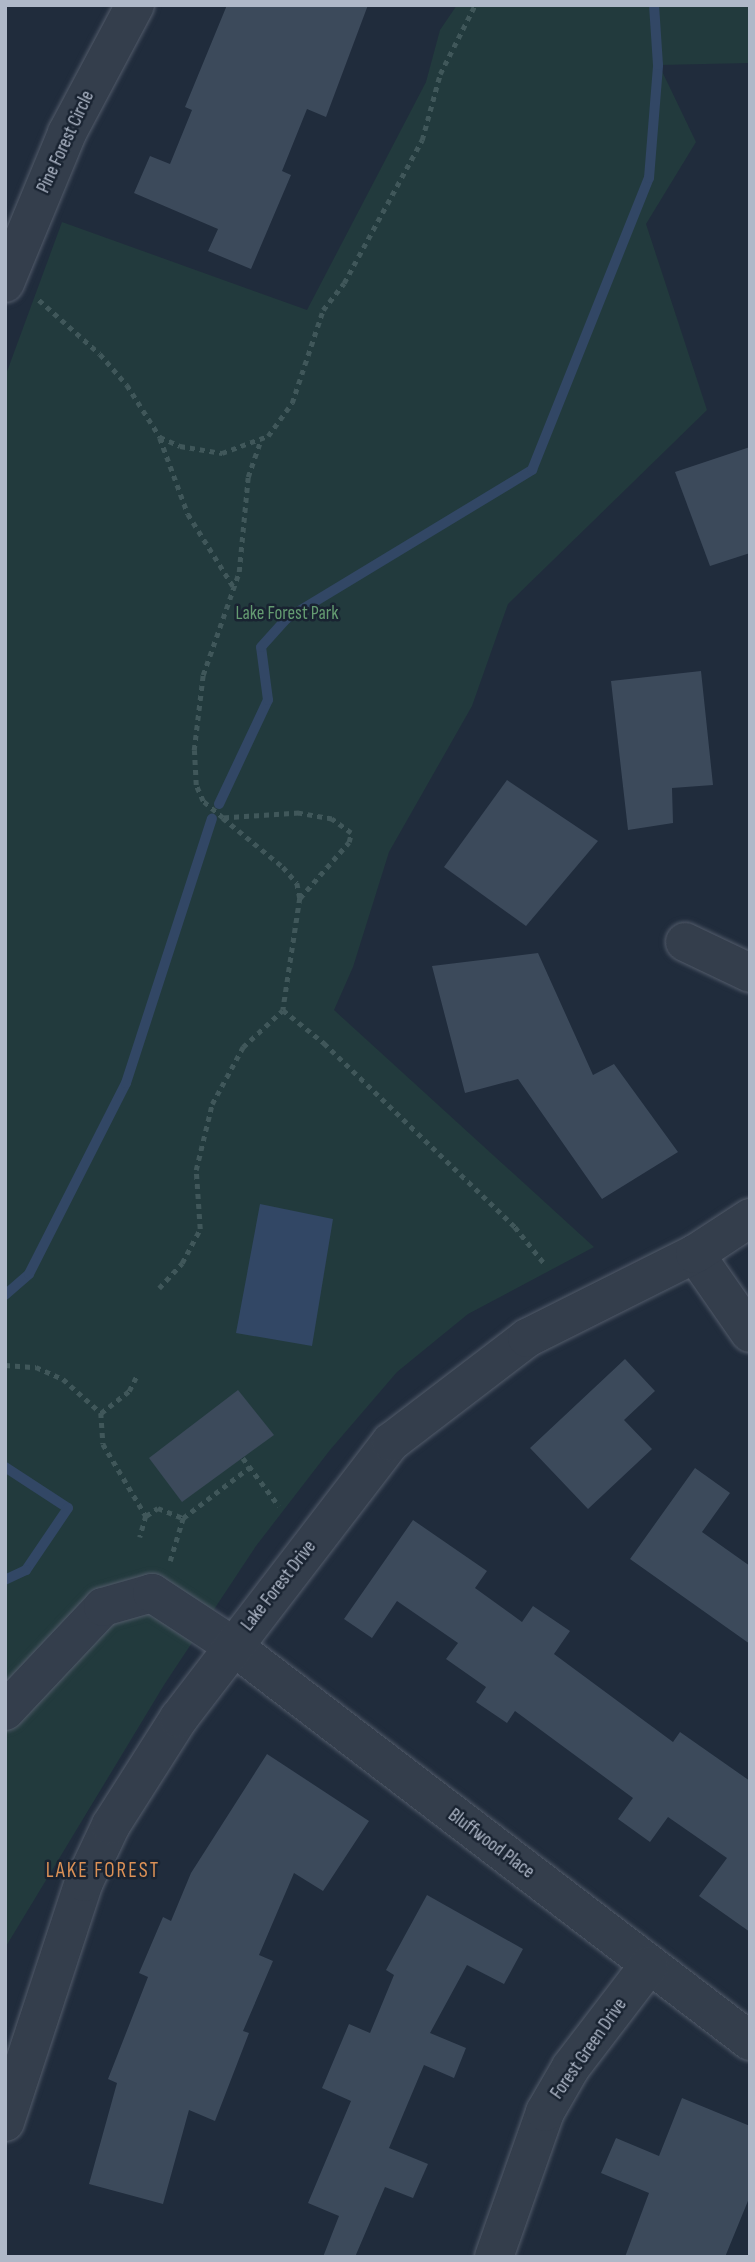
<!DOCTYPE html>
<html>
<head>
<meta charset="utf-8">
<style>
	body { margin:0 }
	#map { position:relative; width:755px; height:2262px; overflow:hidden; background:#202c3c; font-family:"Sofia Sans Condensed",sans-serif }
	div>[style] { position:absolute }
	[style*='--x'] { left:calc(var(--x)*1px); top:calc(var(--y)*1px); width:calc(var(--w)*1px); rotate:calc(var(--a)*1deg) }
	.green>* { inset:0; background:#223a3d }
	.water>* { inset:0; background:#324765 }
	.stream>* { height:10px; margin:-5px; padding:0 5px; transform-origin:5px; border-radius:5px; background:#324765 }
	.building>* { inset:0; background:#3c4a5b }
	.path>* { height:4.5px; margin-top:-2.25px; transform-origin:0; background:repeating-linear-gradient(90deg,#40575a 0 5px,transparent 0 10px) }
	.roads { filter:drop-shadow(0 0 2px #525b6a) drop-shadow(0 0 2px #525b6a) }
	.minor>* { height:38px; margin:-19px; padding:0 19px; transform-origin:19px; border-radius:19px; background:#343e4c }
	span { translate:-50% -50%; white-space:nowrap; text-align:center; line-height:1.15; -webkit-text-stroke:5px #192331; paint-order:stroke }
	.street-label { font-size:19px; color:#afb8c8 }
	.park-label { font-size:19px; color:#649b71 }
	.neighbourhood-label { font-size:21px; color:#dc9156; letter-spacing:2px }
	.frame { position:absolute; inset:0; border:7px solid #afb8c8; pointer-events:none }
</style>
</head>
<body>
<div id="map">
	<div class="green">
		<div style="clip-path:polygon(457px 5px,750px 5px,750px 63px,659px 65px,696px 142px,646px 224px,707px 410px,508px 604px,472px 706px,389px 852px,353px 967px,334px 1010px,594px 1247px,468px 1314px,397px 1372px,330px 1450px,256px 1546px,164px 1685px,5px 1948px,5px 377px,62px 222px,307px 310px,426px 82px,440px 30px)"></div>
	</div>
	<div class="water">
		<div style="clip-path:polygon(260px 1204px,333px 1219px,312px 1346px,236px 1333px)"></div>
	</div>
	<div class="stream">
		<div style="--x:219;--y:804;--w:115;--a:-64.8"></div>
		<div style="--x:268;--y:700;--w:53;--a:-97.5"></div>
		<div style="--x:261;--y:647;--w:38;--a:-48"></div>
		<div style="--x:286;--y:619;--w:288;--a:-31.2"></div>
		<div style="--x:532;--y:470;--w:315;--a:-68.2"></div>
		<div style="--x:649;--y:178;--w:113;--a:-85.4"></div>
		<div style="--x:658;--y:65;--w:60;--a:-93.8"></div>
		<div style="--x:5;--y:1295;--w:32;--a:-41"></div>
		<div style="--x:29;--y:1274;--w:214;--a:-63.1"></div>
		<div style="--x:126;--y:1083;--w:278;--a:-72"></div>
		<div style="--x:5;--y:1467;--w:75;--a:33.1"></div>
		<div style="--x:68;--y:1508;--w:75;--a:124.1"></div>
		<div style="--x:26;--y:1570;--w:23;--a:155"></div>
	</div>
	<div class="building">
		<div style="clip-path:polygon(227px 5px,368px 5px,326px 117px,307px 109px,282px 171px,291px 175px,251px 269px,208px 251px,218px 229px,134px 193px,150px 156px,170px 164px,192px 110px,185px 107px)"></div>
		<div style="clip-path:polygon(750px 447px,750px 553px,710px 566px,675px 472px)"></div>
		<div style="clip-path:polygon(701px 671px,713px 785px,672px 788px,673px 823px,628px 830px,611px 681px)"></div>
		<div style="clip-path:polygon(507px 780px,598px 841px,526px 926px,444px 867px)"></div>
		<div style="clip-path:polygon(538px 953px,593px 1075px,614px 1064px,678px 1152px,602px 1199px,518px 1079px,465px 1093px,432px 966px)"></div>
		<div style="clip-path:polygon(625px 1359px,655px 1391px,624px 1420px,652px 1449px,588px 1509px,530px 1448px)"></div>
		<div style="clip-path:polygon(238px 1390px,274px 1435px,182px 1502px,149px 1458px)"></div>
		<div style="clip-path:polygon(695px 1468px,730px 1493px,702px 1532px,750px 1566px,750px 1644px,630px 1559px)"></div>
		<div style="clip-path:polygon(413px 1520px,487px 1571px,475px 1588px,522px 1622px,533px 1606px,570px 1631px,554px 1654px,673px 1742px,680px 1732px,750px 1781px,750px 1932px,699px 1896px,727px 1858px,668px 1817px,650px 1842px,618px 1819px,633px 1798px,515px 1711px,507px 1723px,476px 1702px,486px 1687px,446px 1659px,458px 1643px,397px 1601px,372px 1638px,344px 1619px)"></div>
		<div style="clip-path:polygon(267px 1754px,369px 1821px,323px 1891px,294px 1873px,259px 1955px,273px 1961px,243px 2031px,249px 2033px,215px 2121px,189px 2110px,163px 2204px,89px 2184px,117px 2083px,108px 2079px,148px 1977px,139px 1973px,163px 1917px,171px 1921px,191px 1873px)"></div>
		<div style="clip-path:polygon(427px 1895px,523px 1949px,504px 1984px,467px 1965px,430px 2033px,466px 2048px,454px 2078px,424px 2065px,389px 2148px,428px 2164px,413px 2198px,385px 2187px,355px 2257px,323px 2257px,339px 2216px,308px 2203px,351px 2101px,322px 2088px,349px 2024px,370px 2033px,394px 1975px,386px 1970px)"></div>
		<div style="clip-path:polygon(682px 2098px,750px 2126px,750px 2196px,725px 2257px,625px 2257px,649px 2193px,601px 2173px,616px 2138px,659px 2156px)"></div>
	</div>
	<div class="path">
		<div style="--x:39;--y:300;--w:81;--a:41.5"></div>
		<div style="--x:100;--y:354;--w:41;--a:48.9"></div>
		<div style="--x:127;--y:385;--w:62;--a:57.6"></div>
		<div style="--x:160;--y:437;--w:22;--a:24"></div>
		<div style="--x:180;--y:446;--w:43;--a:9.5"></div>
		<div style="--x:222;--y:453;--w:49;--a:-20.3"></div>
		<div style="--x:268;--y:436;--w:41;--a:-54"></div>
		<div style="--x:292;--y:403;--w:98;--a:-71.6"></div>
		<div style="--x:323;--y:310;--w:34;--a:-52"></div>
		<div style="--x:344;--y:283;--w:163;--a:-61.4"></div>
		<div style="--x:422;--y:140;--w:68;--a:-74.7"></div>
		<div style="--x:440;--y:74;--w:77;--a:-63.1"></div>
		<div style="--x:160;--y:438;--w:81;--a:69.8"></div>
		<div style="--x:188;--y:514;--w:85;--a:58"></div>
		<div style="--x:223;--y:818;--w:77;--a:39.2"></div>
		<div style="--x:283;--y:867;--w:21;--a:49"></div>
		<div style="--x:297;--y:883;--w:15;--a:79"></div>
		<div style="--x:300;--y:898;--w:74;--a:-48.8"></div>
		<div style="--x:349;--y:842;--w:9;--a:-77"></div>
		<div style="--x:351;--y:833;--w:24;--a:-144"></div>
		<div style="--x:332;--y:819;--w:34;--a:-170"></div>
		<div style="--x:299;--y:813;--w:76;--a:176.2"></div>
		<div style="--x:223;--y:818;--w:26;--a:-140"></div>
		<div style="--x:203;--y:801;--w:17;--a:-114"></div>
		<div style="--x:196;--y:785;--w:35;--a:-93"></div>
		<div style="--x:194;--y:750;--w:76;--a:-83.2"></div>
		<div style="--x:203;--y:675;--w:109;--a:-70.7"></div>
		<div style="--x:239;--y:572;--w:95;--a:-84.6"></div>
		<div style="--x:248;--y:477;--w:39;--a:-71"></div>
		<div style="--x:300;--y:898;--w:113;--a:98.6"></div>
		<div style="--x:283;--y:1010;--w:53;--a:38.8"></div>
		<div style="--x:324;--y:1043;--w:265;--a:43.9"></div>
		<div style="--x:515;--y:1227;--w:46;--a:51.1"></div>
		<div style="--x:159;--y:1288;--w:34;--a:-47"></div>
		<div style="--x:182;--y:1263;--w:38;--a:-62"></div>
		<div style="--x:200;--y:1229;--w:59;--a:-93.9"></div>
		<div style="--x:196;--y:1170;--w:68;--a:-76.4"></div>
		<div style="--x:212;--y:1104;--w:65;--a:-61.5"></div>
		<div style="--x:243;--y:1047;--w:54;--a:-42.8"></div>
		<div style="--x:5;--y:1365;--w:31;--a:4"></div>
		<div style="--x:36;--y:1367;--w:30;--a:24"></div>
		<div style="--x:63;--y:1379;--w:51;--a:41.8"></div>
		<div style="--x:101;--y:1413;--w:31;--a:86"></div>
		<div style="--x:103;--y:1444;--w:84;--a:59.2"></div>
		<div style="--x:146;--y:1516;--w:22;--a:106"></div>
		<div style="--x:101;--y:1413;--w:36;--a:-38"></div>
		<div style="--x:129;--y:1391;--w:18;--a:-63"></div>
		<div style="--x:243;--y:1458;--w:60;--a:53.1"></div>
		<div style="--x:146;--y:1516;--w:14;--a:-34"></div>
		<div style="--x:158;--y:1508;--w:27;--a:22"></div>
		<div style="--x:170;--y:1561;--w:45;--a:-73.2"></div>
		<div style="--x:183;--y:1518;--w:84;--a:-37.3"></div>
	</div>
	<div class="roads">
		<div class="minor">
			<div style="--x:5;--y:283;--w:162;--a:-67.5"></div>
			<div style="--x:67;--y:133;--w:145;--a:-62"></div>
			<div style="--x:685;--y:942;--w:72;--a:25.5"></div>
			<div style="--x:695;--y:1254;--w:96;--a:55.2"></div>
			<div style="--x:5;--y:1711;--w:143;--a:-46.7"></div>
			<div style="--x:103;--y:1607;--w:51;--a:-15.9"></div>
			<div style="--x:152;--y:1593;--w:97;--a:33.2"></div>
			<div style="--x:233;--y:1646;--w:651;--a:37.38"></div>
			<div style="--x:5;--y:2122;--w:253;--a:-71.8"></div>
			<div style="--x:84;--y:1882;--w:63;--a:-64.7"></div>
			<div style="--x:111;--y:1825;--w:127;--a:-57.6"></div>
			<div style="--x:179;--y:1718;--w:348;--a:-52.5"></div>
			<div style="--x:391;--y:1442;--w:171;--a:-37.4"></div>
			<div style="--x:527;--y:1338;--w:188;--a:-26.6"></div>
			<div style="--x:695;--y:1254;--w:66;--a:-33.2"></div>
			<div style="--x:494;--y:2257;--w:154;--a:-70.6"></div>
			<div style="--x:545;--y:2112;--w:52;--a:-60"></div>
			<div style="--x:571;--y:2067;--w:128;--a:-52.6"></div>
		</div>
	</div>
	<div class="street-label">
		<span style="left:66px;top:142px;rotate:-65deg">Pine Forest Circle</span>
		<span style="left:279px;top:1586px;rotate:-52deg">Lake Forest Drive</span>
		<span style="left:491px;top:1844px;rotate:37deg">Bluffwood Place</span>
		<span style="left:589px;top:2049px;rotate:-55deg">Forest Green Drive</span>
	</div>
	<div class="park-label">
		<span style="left:287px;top:614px">Lake Forest Park</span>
	</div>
	<div class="neighbourhood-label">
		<span style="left:103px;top:1871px">LAKE FOREST</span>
	</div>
	<div class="frame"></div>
</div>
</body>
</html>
